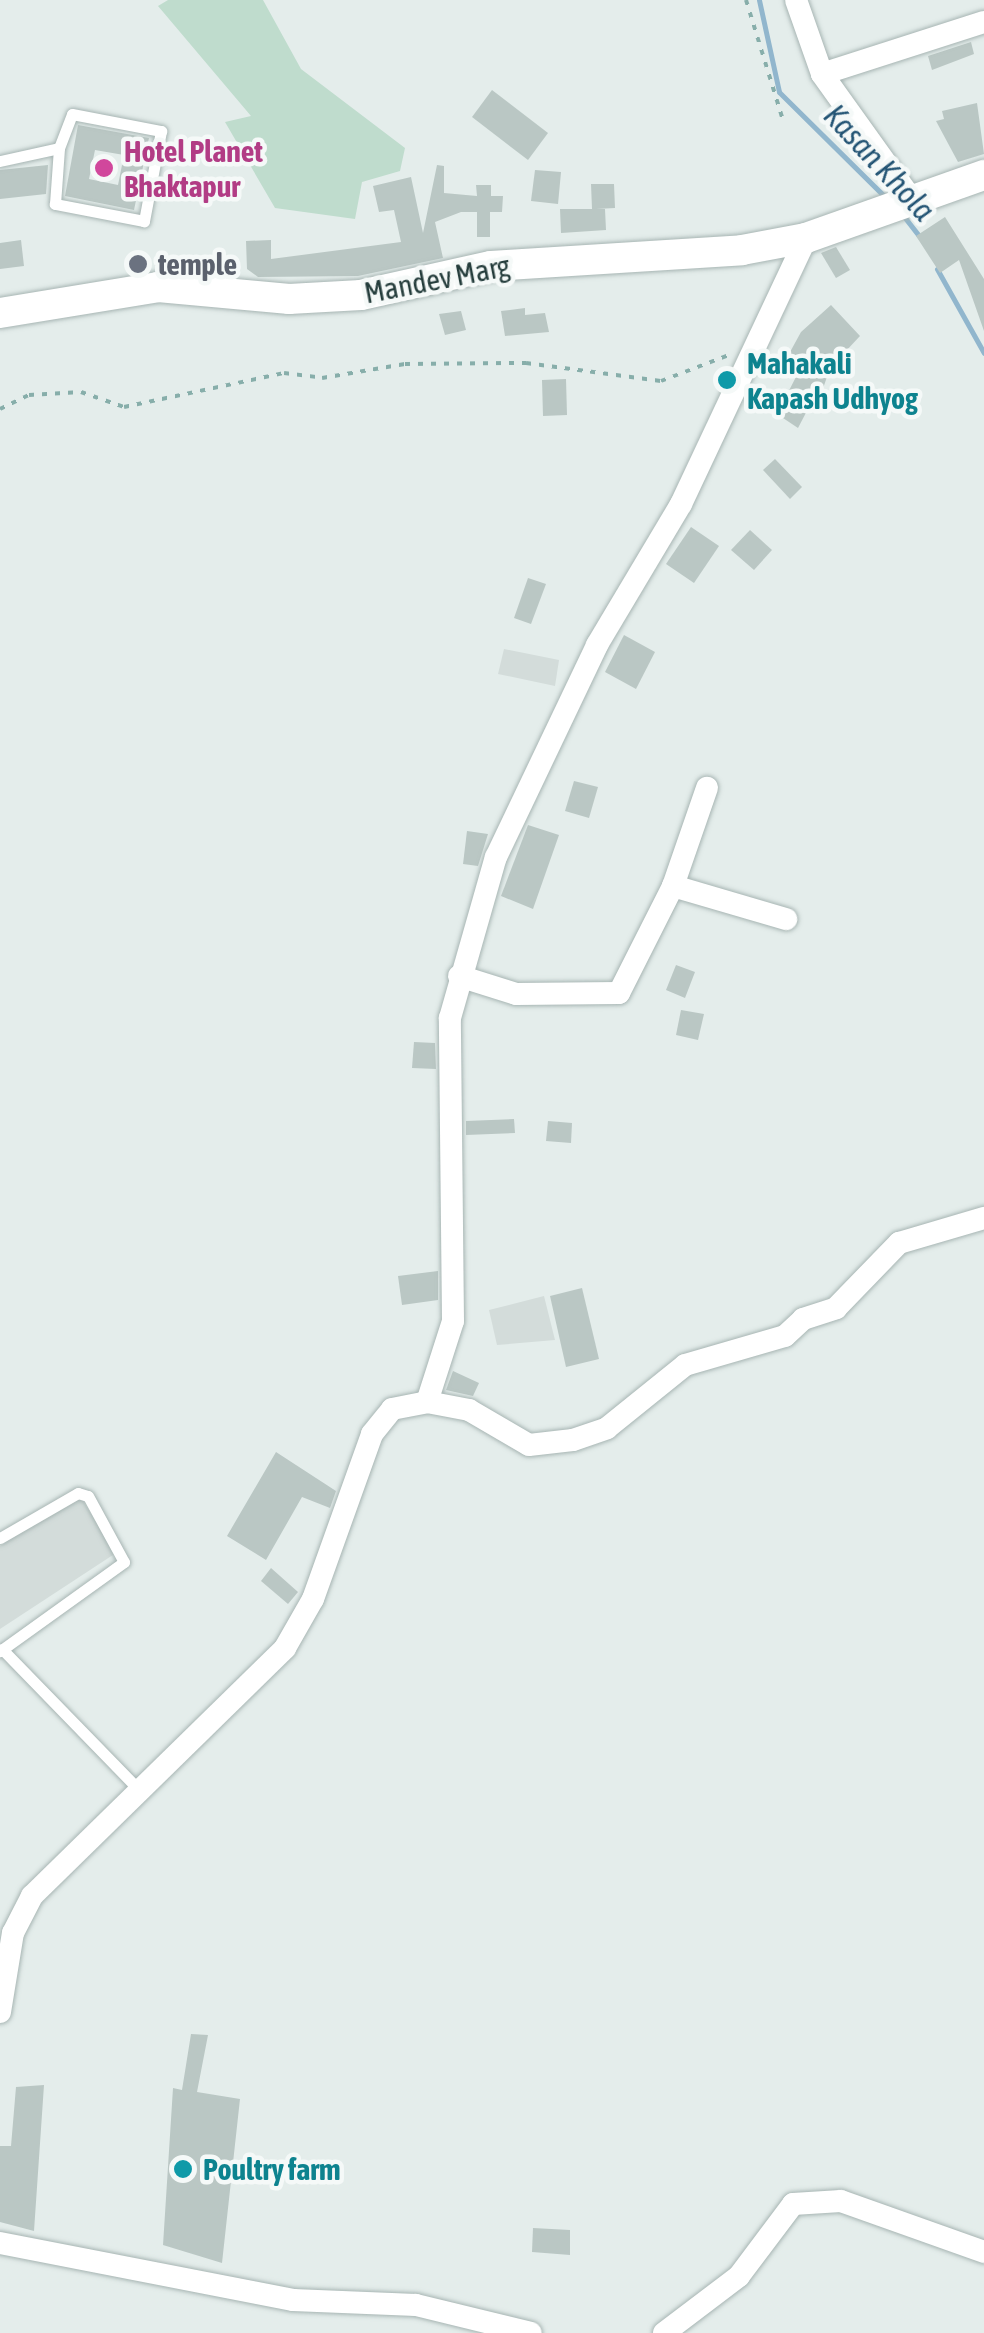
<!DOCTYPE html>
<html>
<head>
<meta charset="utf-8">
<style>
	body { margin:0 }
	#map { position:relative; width:984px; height:2333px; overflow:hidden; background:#e4edeb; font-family:"Asap Condensed",sans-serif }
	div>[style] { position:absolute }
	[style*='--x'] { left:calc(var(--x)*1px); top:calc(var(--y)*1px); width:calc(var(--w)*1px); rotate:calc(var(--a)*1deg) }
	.built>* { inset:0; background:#d3dcda }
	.green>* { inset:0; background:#bfdccd }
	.stream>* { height:5px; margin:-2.5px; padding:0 2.5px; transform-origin:2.5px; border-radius:2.5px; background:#91b6cd }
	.building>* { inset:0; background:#bac7c4 }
	.path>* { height:4px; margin-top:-2px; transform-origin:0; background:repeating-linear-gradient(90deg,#87aeaa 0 5px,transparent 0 13px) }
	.roads { filter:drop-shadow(0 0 2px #a7b5b3) drop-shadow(0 0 2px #a7b5b3) }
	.service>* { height:11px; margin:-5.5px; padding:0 5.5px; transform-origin:5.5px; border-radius:5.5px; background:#fff }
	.minor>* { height:22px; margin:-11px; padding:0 11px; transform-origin:11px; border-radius:11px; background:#fff }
	.secondary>* { height:30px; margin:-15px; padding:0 15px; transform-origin:15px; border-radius:15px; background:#fff }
	.dots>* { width:28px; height:28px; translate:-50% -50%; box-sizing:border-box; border:5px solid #f5f9f8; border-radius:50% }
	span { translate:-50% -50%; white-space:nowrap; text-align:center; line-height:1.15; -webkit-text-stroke:9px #f5f9f8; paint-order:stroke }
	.hotel-label { font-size:30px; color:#b23c85; font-weight:700 }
	.left { translate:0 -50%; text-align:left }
	.worship-label { font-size:30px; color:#5b616d; font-weight:700 }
	.street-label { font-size:30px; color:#253d3c }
	.culture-label { font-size:30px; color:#0d838f; font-weight:700 }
	.water-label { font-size:32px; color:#235474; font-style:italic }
</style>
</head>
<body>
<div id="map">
	<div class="built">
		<div style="clip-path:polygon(504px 649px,559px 660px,555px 686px,498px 674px)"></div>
		<div style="clip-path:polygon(544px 1296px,555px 1340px,497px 1345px,489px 1310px)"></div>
		<div style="clip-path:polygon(79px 1495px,116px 1553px,0 1629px,0 1546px)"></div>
	</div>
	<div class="green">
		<div style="clip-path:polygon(168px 0,263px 0,301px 69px,405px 148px,400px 171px,362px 182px,355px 219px,275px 208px,225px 122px,251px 116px,158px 6px)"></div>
	</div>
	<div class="stream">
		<div style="--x:759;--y:0;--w:94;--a:77.7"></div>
		<div style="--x:779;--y:92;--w:153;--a:44.7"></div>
		<div style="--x:902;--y:214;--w:29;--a:52"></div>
		<div style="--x:937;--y:269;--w:96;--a:60.8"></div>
	</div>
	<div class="building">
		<div style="clip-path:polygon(971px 42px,974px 54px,932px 70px,928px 56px)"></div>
		<div style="clip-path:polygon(492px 90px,548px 133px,528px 160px,472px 117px)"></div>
		<div style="clip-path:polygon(977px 103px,984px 154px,958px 162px,936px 121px,944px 119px,942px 111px)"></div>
		<div style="clip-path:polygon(evenodd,78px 125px,149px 138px,134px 210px,65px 196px,78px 125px,95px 150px,124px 155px,118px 185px,89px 179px,95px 150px)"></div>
		<div style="clip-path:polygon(48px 165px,46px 194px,0 199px,0 170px)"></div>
		<div style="clip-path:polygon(437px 165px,444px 166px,444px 193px,477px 196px,476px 185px,491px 185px,491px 196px,503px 196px,502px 212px,490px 212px,490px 237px,477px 237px,477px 212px,461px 212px,435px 222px,443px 258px,358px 276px,258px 277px,247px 269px,246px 241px,271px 240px,271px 259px,401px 242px,394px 210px,379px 212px,373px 186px,411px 177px,423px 233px)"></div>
		<div style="clip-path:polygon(535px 170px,561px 172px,558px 204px,531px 201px)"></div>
		<div style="clip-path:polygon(591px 184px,614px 184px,615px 208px,596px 209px,605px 209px,606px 230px,561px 233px,560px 209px,592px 209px)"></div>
		<div style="clip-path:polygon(945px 217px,984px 279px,984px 331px,959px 260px,940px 273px,916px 236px)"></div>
		<div style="clip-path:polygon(21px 240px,24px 266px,0 269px,0 243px)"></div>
		<div style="clip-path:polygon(836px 247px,850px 270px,836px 278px,821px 253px)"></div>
		<div style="clip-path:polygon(831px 305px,860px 336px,830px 368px,815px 412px,809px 407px,798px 428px,777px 414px,798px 373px,784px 363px,801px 332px)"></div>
		<div style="clip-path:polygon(525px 308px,525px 315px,545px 313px,549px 332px,505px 336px,501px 311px)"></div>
		<div style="clip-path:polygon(461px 311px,466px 330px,445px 335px,439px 314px)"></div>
		<div style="clip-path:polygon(566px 379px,567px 415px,543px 416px,542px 380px)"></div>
		<div style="clip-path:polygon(775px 459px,802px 487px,790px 499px,763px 470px)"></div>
		<div style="clip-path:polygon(691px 527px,719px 546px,694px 583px,666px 564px)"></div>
		<div style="clip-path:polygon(750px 530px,772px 550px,754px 570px,731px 550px)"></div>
		<div style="clip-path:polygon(528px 578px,546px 584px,531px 624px,514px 618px)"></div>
		<div style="clip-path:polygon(624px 635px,655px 652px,636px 689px,605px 672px)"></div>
		<div style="clip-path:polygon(574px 781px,598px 787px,589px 818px,565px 811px)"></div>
		<div style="clip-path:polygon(528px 825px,559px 835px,533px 909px,501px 896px)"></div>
		<div style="clip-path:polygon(467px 831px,488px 834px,478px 866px,463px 864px)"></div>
		<div style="clip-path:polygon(676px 965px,695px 972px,685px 998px,666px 990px)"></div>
		<div style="clip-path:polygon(681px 1010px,704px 1014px,698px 1040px,676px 1035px)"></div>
		<div style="clip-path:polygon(414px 1042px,435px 1043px,436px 1069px,412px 1068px)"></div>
		<div style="clip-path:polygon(514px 1119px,515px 1133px,466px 1135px,466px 1121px)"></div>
		<div style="clip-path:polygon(548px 1121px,572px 1123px,571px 1143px,546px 1141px)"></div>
		<div style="clip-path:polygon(438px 1271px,438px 1300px,402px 1305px,398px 1276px)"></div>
		<div style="clip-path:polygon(582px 1288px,599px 1359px,566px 1367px,550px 1296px)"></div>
		<div style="clip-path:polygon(453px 1371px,479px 1383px,473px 1396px,446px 1390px)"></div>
		<div style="clip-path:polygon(276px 1452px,336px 1491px,330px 1508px,302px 1497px,266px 1560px,227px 1536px)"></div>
		<div style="clip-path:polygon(271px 1568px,298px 1592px,288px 1604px,261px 1581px)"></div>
		<div style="clip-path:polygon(191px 2034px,208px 2035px,197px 2092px,240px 2099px,222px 2263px,163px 2245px,173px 2088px,182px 2090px)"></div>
		<div style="clip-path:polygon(44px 2085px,34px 2231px,0 2222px,0 2146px,11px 2146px,16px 2087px)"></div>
		<div style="clip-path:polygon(533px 2228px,570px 2230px,570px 2255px,532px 2252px)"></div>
	</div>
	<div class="path">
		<div style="--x:746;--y:0;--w:126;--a:72.9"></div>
		<div style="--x:0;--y:409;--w:32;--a:-26"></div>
		<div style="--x:29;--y:395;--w:52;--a:-3.3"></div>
		<div style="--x:81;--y:392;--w:46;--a:19.2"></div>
		<div style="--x:124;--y:407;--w:164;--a:-12"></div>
		<div style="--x:284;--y:373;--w:38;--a:7"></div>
		<div style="--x:322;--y:378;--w:84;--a:-9.6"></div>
		<div style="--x:405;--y:364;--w:121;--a:-0.5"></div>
		<div style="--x:526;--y:363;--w:136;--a:7.6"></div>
		<div style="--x:661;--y:381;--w:73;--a:-20.9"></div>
	</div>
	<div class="roads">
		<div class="service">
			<div style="--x:72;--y:114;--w:91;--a:10.8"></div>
			<div style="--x:161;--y:131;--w:92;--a:100.7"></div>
			<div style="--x:144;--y:221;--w:91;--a:-169.2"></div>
			<div style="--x:55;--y:204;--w:56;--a:-85.9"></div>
			<div style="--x:59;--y:148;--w:36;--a:-69"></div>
			<div style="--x:0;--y:161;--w:60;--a:-12.4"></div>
			<div style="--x:0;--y:1538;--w:90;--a:-30"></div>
			<div style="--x:78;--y:1493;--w:10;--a:17"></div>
			<div style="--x:88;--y:1496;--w:75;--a:61.4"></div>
			<div style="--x:124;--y:1562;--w:153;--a:144.3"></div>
			<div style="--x:2;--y:1649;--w:192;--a:45.8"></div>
		</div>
		<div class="minor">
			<div style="--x:796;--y:0;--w:78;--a:70.6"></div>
			<div style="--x:822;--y:74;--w:151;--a:54.4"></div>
			<div style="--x:822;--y:74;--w:170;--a:-17.8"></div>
			<div style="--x:673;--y:886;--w:118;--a:16.3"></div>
			<div style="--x:459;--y:976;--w:60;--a:17.5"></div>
			<div style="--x:516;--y:994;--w:103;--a:-0.6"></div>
			<div style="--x:619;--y:993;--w:120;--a:-63.2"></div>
			<div style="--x:673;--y:886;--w:104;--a:-70.9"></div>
			<div style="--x:427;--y:1402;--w:43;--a:10.8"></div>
			<div style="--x:469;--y:1410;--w:69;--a:30.3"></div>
			<div style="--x:529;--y:1445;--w:44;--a:-6.5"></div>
			<div style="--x:573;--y:1440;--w:36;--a:-19"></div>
			<div style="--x:607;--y:1428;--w:100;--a:-38.9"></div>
			<div style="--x:685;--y:1365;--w:104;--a:-16.2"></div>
			<div style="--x:785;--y:1336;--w:25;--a:-43"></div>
			<div style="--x:803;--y:1319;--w:35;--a:-18"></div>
			<div style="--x:836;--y:1308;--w:91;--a:-45.9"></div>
			<div style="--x:899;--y:1243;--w:89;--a:-16.4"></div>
			<div style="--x:0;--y:2012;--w:80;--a:-80.7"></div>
			<div style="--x:13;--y:1933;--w:42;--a:-62.8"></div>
			<div style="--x:32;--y:1896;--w:354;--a:-44.4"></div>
			<div style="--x:285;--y:1648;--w:56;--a:-60.3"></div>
			<div style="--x:313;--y:1599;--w:175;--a:-70.3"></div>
			<div style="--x:372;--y:1434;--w:32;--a:-51"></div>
			<div style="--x:392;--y:1409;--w:36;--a:-11"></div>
			<div style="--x:427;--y:1402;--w:85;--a:-72.2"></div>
			<div style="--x:453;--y:1321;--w:303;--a:-90.6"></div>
			<div style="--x:450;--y:1018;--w:167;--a:-74.1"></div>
			<div style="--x:496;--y:857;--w:235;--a:-64.5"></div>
			<div style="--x:597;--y:645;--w:164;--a:-59.2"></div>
			<div style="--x:681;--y:504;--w:294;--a:-64.8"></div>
			<div style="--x:0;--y:2243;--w:298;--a:11"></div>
			<div style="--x:293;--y:2300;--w:123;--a:2.3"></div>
			<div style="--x:416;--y:2305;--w:118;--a:13.7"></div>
			<div style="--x:664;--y:2333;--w:94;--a:-37.2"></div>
			<div style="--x:739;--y:2276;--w:90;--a:-53.1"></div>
			<div style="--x:793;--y:2204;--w:48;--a:-3.6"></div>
			<div style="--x:841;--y:2201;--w:152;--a:19.6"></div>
		</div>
		<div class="secondary">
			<div style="--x:0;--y:313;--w:160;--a:-9.3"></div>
			<div style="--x:158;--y:287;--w:132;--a:5.2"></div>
			<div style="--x:289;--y:299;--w:72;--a:-3.2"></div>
			<div style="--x:361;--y:295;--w:133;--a:-12.6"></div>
			<div style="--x:491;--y:266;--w:252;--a:-3.6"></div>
			<div style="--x:742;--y:250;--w:65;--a:-10.6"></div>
			<div style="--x:806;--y:238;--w:189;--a:-19.5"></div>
		</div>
	</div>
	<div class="dots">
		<div style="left:104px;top:168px;background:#d1479c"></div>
		<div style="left:138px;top:264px;background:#6b7280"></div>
		<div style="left:727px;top:380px;background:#0f9aa8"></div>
		<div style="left:183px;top:2169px;background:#0f9aa8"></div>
	</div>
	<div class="hotel-label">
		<span class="left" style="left:124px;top:168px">Hotel Planet<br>Bhaktapur</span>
	</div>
	<div class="worship-label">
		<span class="left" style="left:158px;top:264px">temple</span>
	</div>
	<div class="street-label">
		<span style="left:437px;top:279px;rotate:-11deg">Mandev Marg</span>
	</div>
	<div class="culture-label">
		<span class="left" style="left:747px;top:380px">Mahakali<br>Kapash Udhyog</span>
		<span class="left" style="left:203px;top:2169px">Poultry farm</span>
	</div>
	<div class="water-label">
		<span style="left:879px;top:163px;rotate:47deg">Kasan Khola</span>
	</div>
</div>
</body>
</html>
